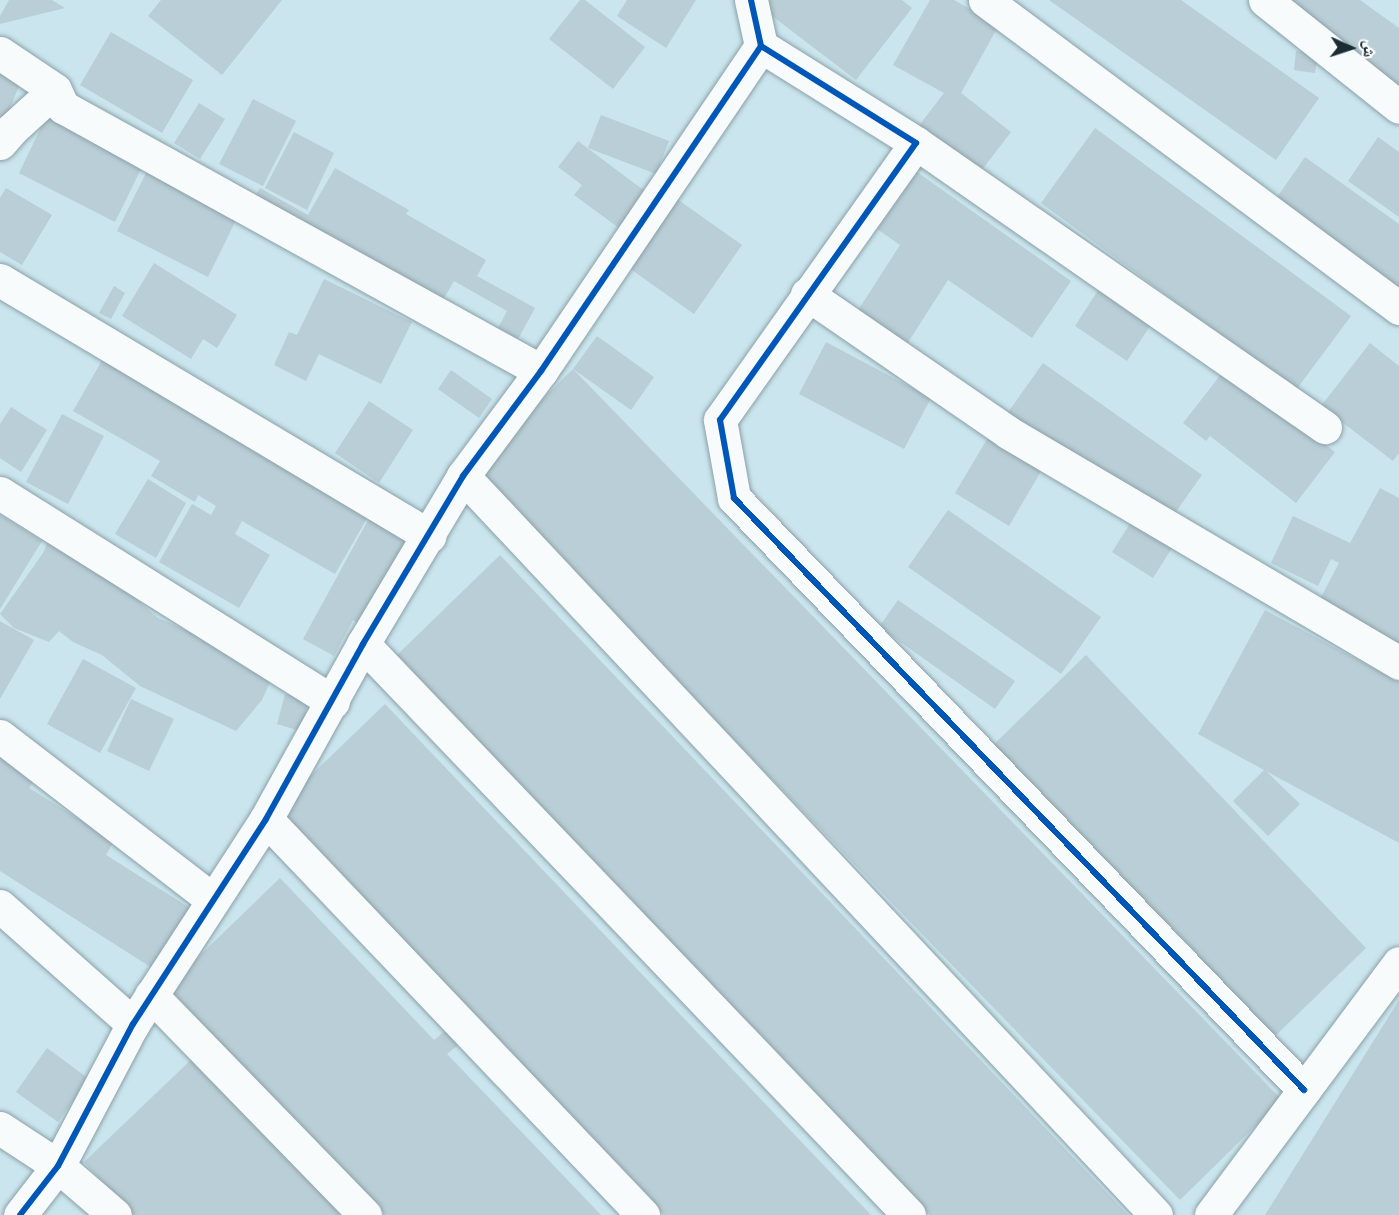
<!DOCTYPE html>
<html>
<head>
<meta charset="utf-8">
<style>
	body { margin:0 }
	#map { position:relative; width:1399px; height:1215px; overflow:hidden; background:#cae5ee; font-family:"Roboto Condensed","Noto Naskh Arabic",sans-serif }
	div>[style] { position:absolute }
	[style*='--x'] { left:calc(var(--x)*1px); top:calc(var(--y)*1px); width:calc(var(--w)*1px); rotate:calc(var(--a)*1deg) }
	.building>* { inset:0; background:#b9ced6 }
	.roads { filter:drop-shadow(0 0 2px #8ba0a7) drop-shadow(0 0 2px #8ba0a7) }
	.minor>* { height:33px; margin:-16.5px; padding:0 16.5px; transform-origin:16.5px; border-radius:16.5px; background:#f7fbfc }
	.cycleway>* { height:6px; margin:-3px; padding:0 3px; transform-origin:3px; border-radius:3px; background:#0057b8 }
	span { translate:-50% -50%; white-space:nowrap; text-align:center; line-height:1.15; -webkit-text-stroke:6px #fff; paint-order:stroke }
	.north { position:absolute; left:1321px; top:18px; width:60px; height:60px; -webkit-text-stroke:4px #fff; paint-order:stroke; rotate:93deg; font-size:16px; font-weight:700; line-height:24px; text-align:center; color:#1a2d34 }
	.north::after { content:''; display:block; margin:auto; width:21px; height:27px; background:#1a2d34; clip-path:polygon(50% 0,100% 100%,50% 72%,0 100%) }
</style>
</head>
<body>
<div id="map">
	<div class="building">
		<div style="clip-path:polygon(9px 0,52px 0,65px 8px,0 24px,0 16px)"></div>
		<div style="clip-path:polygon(161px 0,282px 0,222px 75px,148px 16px)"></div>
		<div style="clip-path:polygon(580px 0,585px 0,645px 47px,613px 89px,549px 39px)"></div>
		<div style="clip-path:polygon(627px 0,696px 0,666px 48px,617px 16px)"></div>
		<div style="clip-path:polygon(770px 0,902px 0,912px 8px,856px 80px,763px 9px)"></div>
		<div style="clip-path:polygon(930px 0,954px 0,999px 25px,961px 93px,1011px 132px,978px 175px,917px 128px,944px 93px,893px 65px)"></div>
		<div style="clip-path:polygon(1049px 0,1181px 0,1319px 98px,1276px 160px)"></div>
		<div style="clip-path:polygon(1273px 0,1360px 0,1399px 28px,1399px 89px)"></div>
		<div style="clip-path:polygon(111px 32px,193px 80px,162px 133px,80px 85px)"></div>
		<div style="clip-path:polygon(1296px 51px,1318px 54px,1315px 73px,1294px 70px)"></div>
		<div style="clip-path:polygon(0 64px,24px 74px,0 132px)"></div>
		<div style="clip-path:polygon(253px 99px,296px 121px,263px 186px,219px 164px)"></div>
		<div style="clip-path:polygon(199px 103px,225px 119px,200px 159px,174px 143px)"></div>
		<div style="clip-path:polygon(48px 113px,145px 161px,115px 222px,19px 173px)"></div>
		<div style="clip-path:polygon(601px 115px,669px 141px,656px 174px,588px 148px)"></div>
		<div style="clip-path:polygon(1095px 128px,1351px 316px,1296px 390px,1041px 203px)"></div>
		<div style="clip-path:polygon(294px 132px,334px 153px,307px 210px,265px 188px)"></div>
		<div style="clip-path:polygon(1378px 137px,1399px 152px,1399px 217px,1348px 181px)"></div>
		<div style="clip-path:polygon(578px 141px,650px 195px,623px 231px,574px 195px,582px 185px,558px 167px)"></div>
		<div style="clip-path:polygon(1305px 157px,1399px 224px,1399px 296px,1271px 206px)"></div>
		<div style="clip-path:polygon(335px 168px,409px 210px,406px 214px,486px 260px,477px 276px,535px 308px,518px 339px,498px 328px,507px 311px,454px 281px,437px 310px,250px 204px,260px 188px,308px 215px)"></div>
		<div style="clip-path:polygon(148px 169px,239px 214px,208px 277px,117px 231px)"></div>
		<div style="clip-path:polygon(917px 172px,1071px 281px,1032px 338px,948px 280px,905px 347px,855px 315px,900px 245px,877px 229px)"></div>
		<div style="clip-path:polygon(6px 188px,52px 215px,22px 265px,0 252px,0 198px)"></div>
		<div style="clip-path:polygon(677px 199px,742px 245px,694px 314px,629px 268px)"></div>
		<div style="clip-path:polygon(154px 263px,237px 315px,217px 348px,203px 339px,191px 359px,122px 316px)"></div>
		<div style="clip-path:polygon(324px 279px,412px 322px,381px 384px,319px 354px,306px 381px,274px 365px,289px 332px,297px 335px)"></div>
		<div style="clip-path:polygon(1104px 281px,1156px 317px,1127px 361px,1075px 326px)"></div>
		<div style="clip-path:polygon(114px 286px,125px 293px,111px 319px,99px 313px)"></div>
		<div style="clip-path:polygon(597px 336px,654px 377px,631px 410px,573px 369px)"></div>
		<div style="clip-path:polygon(826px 342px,931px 398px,904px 449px,799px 394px)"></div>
		<div style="clip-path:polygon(1370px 343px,1399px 366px,1399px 453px,1393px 461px,1321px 406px)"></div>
		<div style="clip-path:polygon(105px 355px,373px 508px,335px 574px,242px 521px,235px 534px,270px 555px,239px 608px,159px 562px,192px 504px,211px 515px,216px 506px,198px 495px,195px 502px,151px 476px,160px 461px,73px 411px)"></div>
		<div style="clip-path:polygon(1043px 363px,1202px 475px,1163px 530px,1004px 418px)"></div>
		<div style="clip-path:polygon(1226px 368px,1335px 452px,1296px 503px,1210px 436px,1206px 441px,1183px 423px)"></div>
		<div style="clip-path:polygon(573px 369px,1282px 1100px,1180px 1200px,471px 469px)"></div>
		<div style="clip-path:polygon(451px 370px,492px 399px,479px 418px,438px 389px)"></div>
		<div style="clip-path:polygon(369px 401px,413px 430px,379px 483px,335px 453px)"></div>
		<div style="clip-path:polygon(11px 407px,47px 430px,21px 472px,0 458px,0 424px)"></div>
		<div style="clip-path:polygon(62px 414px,104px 436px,68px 504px,26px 482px)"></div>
		<div style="clip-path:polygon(993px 429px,1047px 461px,1009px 526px,955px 493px)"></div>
		<div style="clip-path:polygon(148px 479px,186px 503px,156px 558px,115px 534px)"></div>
		<div style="clip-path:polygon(1380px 488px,1399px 498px,1399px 647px,1318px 603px,1339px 563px,1331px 559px,1318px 586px,1271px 563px,1293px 516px,1350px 543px)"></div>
		<div style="clip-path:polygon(948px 510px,1101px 617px,1061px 674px,908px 567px)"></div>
		<div style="clip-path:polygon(373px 511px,412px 533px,361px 625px,353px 620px,334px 656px,303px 639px)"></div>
		<div style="clip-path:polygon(1136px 514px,1177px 540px,1153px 578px,1112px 552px)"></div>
		<div style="clip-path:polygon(0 515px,42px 541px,0 609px)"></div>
		<div style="clip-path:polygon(51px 534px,87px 557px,158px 618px,276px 669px,262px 700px,236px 731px,140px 686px,102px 655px,73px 642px,59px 631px,49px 642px,14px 628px,0 614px,43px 553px)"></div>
		<div style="clip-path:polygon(500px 555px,1128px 1215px,930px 1215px,397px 655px)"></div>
		<div style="clip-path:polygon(898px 600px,1015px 681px,995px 709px,879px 627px)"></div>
		<div style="clip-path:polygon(1265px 610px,1399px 682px,1399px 843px,1266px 771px,1300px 804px,1268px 836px,1233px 801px,1264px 770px,1198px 734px)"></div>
		<div style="clip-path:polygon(0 621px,34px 640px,0 699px)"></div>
		<div style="clip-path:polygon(1086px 655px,1366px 948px,1270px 1041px,990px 748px)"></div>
		<div style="clip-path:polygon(83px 659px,136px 688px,100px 753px,47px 724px)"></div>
		<div style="clip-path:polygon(285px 694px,309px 700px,300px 731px,277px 724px)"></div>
		<div style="clip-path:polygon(131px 699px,174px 719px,149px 771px,107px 751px)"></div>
		<div style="clip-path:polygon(385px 704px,871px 1215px,664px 1215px,277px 808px)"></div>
		<div style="clip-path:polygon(0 752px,37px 776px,29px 788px,114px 841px,106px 855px,190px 908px,152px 968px,0 871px)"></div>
		<div style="clip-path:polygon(280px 878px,434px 1040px,451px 1026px,463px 1041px,447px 1054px,601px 1215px,385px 1215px,167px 987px)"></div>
		<div style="clip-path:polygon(1399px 1000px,1399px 1215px,1265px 1215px)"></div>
		<div style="clip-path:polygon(47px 1048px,89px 1079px,58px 1122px,16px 1092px)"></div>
		<div style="clip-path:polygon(194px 1057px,345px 1215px,134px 1215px,84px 1162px)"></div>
	</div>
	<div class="roads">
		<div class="minor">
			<div style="--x:751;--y:0;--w:47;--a:77.7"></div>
			<div style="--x:761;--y:46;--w:183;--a:32"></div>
			<div style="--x:916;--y:143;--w:339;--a:125.3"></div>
			<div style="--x:720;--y:420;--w:79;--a:79.8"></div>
			<div style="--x:734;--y:498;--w:822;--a:46.08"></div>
			<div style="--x:985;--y:0;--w:516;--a:36.65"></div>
			<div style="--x:1265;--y:0;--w:171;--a:38.6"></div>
			<div style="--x:0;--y:53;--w:66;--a:33.9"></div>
			<div style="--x:0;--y:143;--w:18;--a:-49"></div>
			<div style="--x:12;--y:129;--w:58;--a:-42.2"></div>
			<div style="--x:55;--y:90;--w:19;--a:65"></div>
			<div style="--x:63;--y:107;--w:546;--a:28.91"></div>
			<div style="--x:916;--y:143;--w:498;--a:34.8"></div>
			<div style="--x:0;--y:280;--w:500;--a:30.8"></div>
			<div style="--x:807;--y:294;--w:245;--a:34.5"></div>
			<div style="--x:1009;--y:433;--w:453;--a:30.5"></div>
			<div style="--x:463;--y:476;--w:1013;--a:46.84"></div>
			<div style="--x:0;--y:493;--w:393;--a:32.1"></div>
			<div style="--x:363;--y:644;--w:790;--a:46.28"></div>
			<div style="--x:0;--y:736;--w:269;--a:37.6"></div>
			<div style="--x:266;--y:819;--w:547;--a:46.41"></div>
			<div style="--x:0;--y:906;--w:178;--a:41.6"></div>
			<div style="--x:151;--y:995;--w:307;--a:45.8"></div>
			<div style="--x:0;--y:1128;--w:69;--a:33.2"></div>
			<div style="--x:58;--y:1166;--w:75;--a:40.7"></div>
			<div style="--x:20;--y:1215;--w:62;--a:-52.2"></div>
			<div style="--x:58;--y:1166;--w:161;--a:-62.2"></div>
			<div style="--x:133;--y:1024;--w:244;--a:-57"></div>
			<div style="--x:266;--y:819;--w:200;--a:-61"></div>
			<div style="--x:363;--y:644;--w:196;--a:-59.2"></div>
			<div style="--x:463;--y:476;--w:131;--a:-53.4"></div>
			<div style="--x:541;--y:371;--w:392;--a:-55.9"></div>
			<div style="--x:1211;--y:1215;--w:314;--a:-53.3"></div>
		</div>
	</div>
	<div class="cycleway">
		<div style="--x:751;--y:0;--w:47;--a:77.7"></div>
		<div style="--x:761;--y:46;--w:183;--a:32"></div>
		<div style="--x:916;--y:143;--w:339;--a:125.3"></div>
		<div style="--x:720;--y:420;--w:79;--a:79.8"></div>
		<div style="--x:734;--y:498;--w:822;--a:46.08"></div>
		<div style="--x:20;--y:1215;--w:62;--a:-52.2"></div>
		<div style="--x:58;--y:1166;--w:161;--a:-62.2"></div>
		<div style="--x:133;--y:1024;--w:244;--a:-57"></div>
		<div style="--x:266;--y:819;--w:200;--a:-61"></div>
		<div style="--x:363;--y:644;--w:196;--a:-59.2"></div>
		<div style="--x:463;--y:476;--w:131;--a:-53.4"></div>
		<div style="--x:541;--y:371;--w:392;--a:-55.9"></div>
	</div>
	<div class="north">ش</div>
</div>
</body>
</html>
